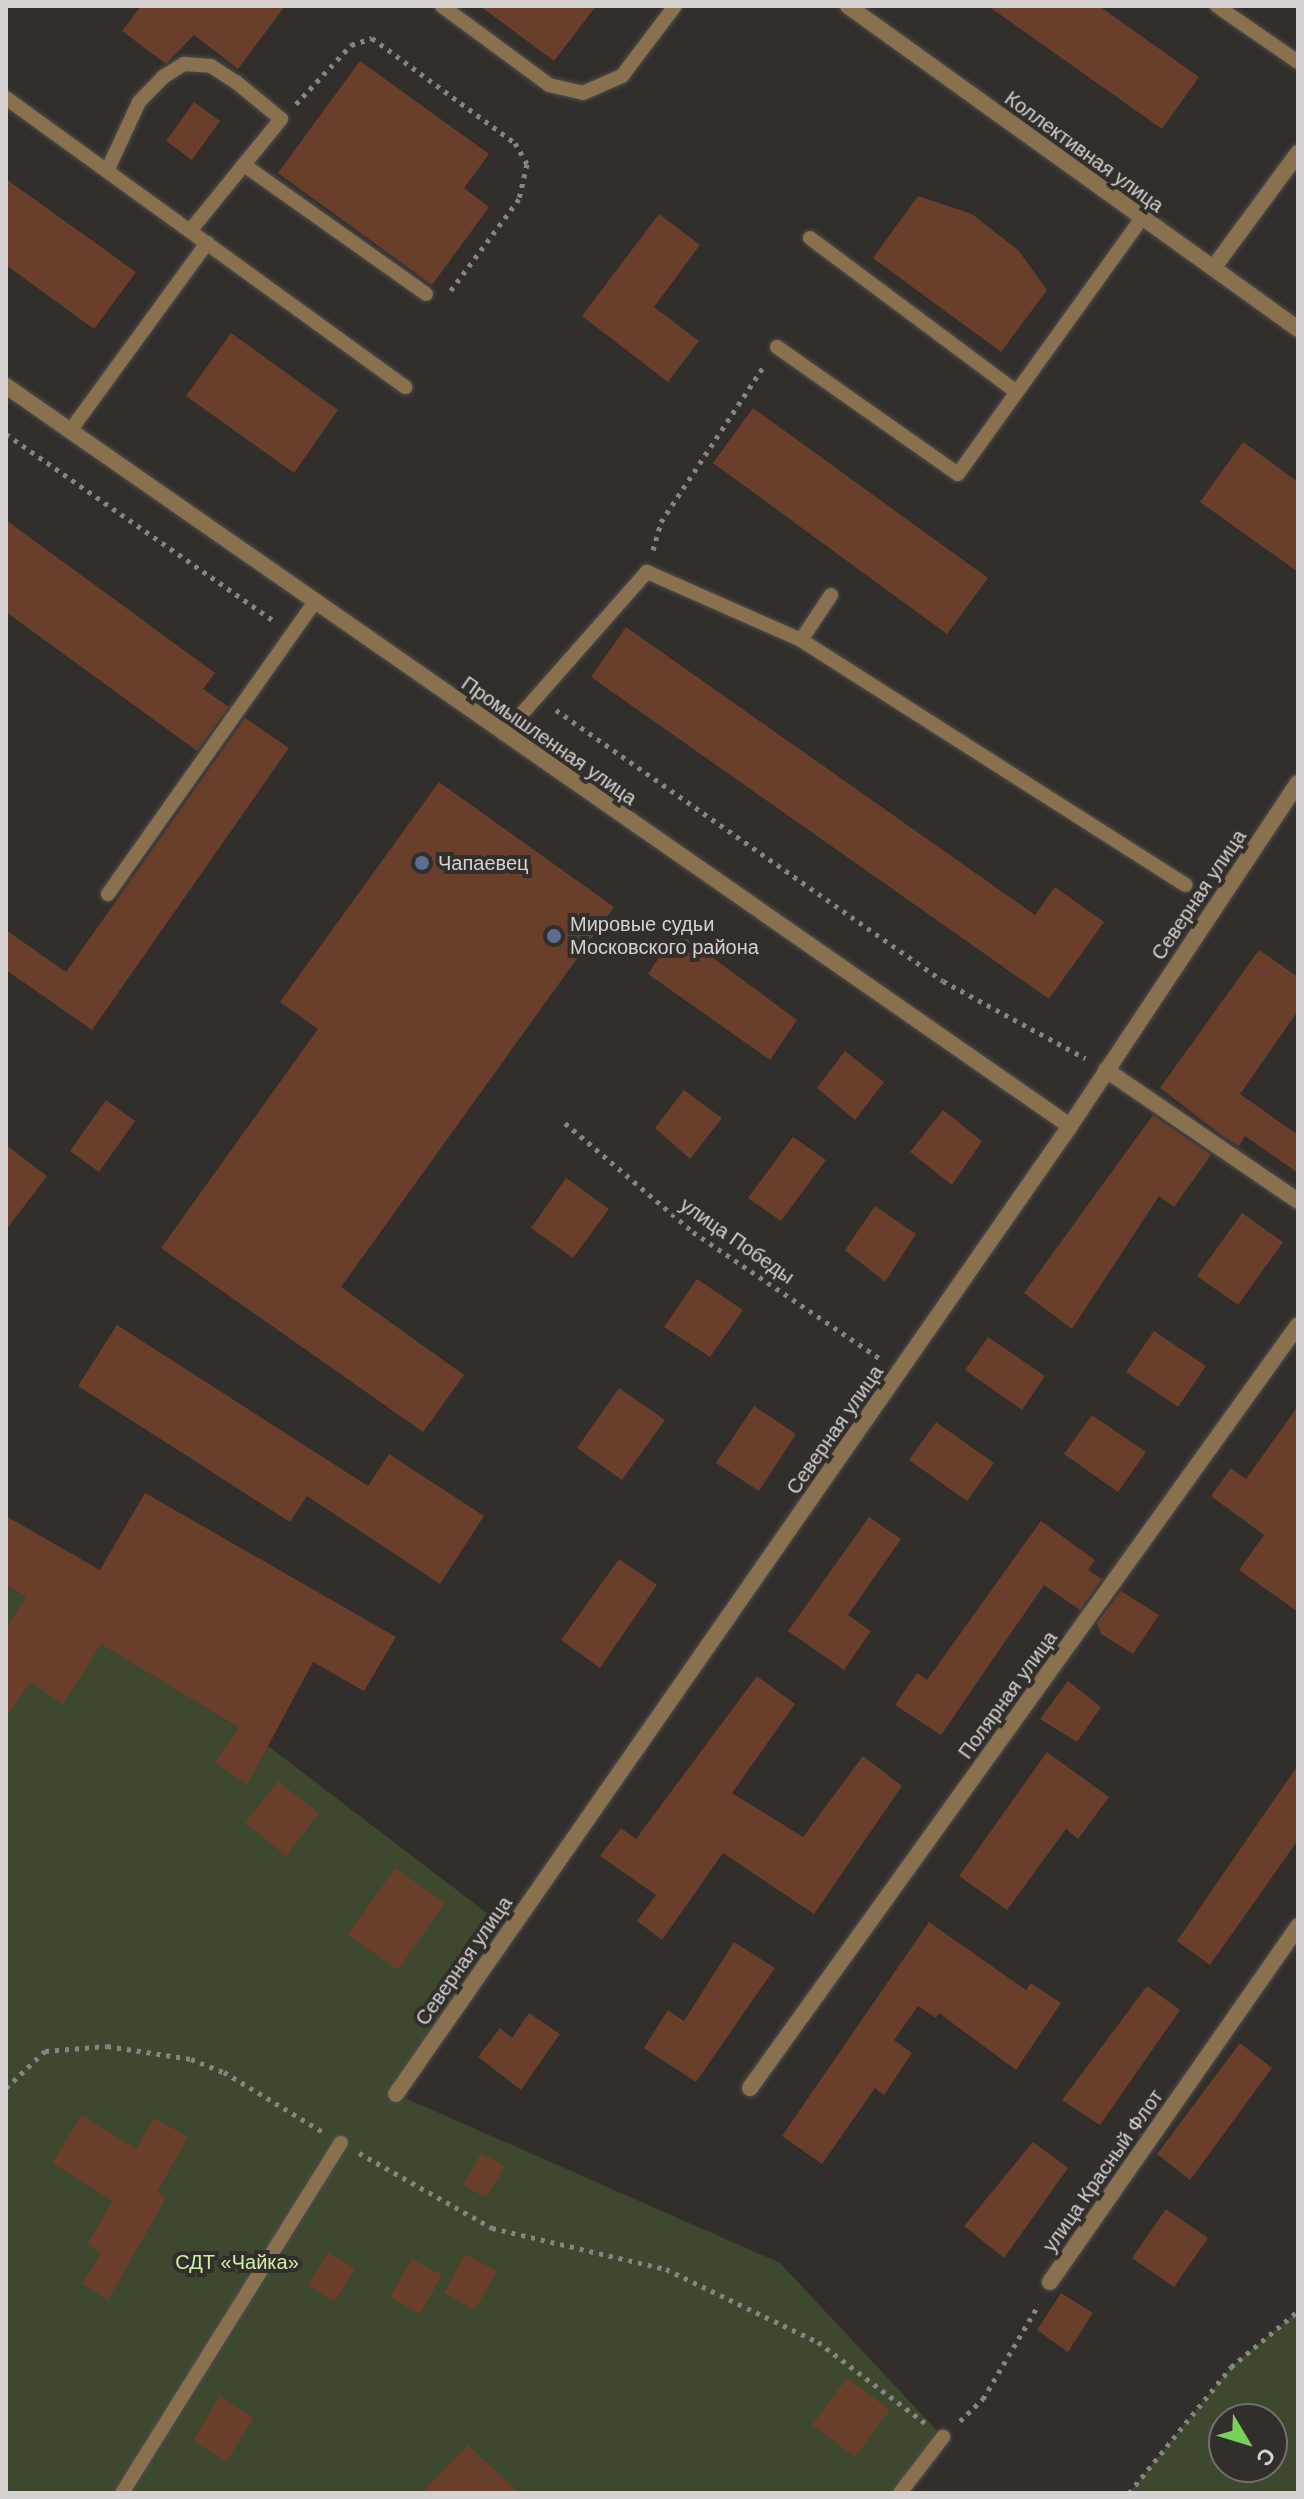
<!DOCTYPE html>
<html>
<head>
<meta charset="utf-8">
<style>
	body { margin:0 }
	#map { position:relative; width:1304px; height:2499px; overflow:hidden; background:#322e2c; font-family:Arial,sans-serif }
	div>[style] { position:absolute }
	[style*='--x'] { left:calc(var(--x)*1px); top:calc(var(--y)*1px); width:calc(var(--w)*1px); rotate:calc(var(--a)*1deg) }
	.green>* { inset:0; background:#3d482f }
	.building>* { inset:0; background:#693e2b }
	.path>* { height:5px; margin-top:-2.5px; transform-origin:0; background:repeating-linear-gradient(90deg,#888483 0 4px,transparent 0 10px) }
	.roads { filter:drop-shadow(0 0 2px #4f4c4a) drop-shadow(0 0 2px #4f4c4a) }
	.lane>* { height:14px; margin:-7px; padding:0 7px; transform-origin:7px; border-radius:7px; background:#89704e }
	.street>* { height:16px; margin:-8px; padding:0 8px; transform-origin:8px; border-radius:8px; background:#89704e }
	.dots>* { width:22px; height:22px; translate:-50% -50%; box-sizing:border-box; border:4px solid #322e2c; border-radius:50% }
	span { translate:-50% -50%; white-space:nowrap; text-align:center; line-height:1.15; -webkit-text-stroke:8px #322e2c; paint-order:stroke }
	.street-label { font-size:20px; color:#d5d2d1 }
	.poi-label { font-size:20px; color:#d5d2d1 }
	.left { translate:0 -50%; text-align:left }
	.park-label { font-size:20px; color:#cfeea7 }
	.frame { position:absolute; inset:0; border:8px solid #d5d2d1; pointer-events:none }
	.north { position:absolute; left:1208px; top:2403px; width:80px; height:80px; box-sizing:border-box; background:#322e2c; border:2px solid #73706e; border-radius:50%; rotate:128deg; font-size:22px; font-weight:700; line-height:32px; text-align:center; color:#d5d2d1 }
	.north::after { content:''; display:block; margin:auto; width:28px; height:36px; background:#78d259; clip-path:polygon(50% 0,100% 100%,50% 72%,0 100%) }
</style>
</head>
<body>
<div id="map">
	<div class="green">
		<div style="clip-path:polygon(6px 1585px,268px 1746px,509px 1930px,396px 2094px,780px 2263px,943px 2437px,900px 2493px,6px 2493px)"></div>
		<div style="clip-path:polygon(evenodd,1298px 2311px,1298px 2493px,1129px 2493px,1231px 2367px,1298px 2311px,1224px 2419px,1272px 2419px,1272px 2467px,1224px 2467px,1224px 2419px)"></div>
	</div>
	<div class="building">
		<div style="clip-path:polygon(141px 6px,285px 6px,238px 69px,194px 35px,166px 64px,122px 31px)"></div>
		<div style="clip-path:polygon(480px 6px,596px 6px,554px 61px)"></div>
		<div style="clip-path:polygon(988px 6px,1099px 6px,1199px 77px,1162px 129px)"></div>
		<div style="clip-path:polygon(360px 61px,489px 154px,464px 188px,489px 207px,432px 285px,278px 173px)"></div>
		<div style="clip-path:polygon(194px 102px,220px 121px,192px 160px,166px 141px)"></div>
		<div style="clip-path:polygon(6px 179px,136px 272px,94px 329px,6px 265px)"></div>
		<div style="clip-path:polygon(918px 196px,972px 214px,1019px 251px,1047px 290px,1001px 352px,873px 258px)"></div>
		<div style="clip-path:polygon(659px 214px,700px 245px,654px 307px,699px 341px,668px 382px,582px 316px)"></div>
		<div style="clip-path:polygon(231px 333px,338px 410px,294px 473px,186px 396px)"></div>
		<div style="clip-path:polygon(753px 408px,988px 578px,947px 634px,713px 463px)"></div>
		<div style="clip-path:polygon(1243px 442px,1298px 482px,1298px 572px,1200px 502px)"></div>
		<div style="clip-path:polygon(6px 520px,215px 673px,203px 689px,229px 707px,197px 751px,6px 612px)"></div>
		<div style="clip-path:polygon(626px 627px,1035px 915px,1055px 887px,1104px 922px,1049px 999px,591px 677px)"></div>
		<div style="clip-path:polygon(245px 718px,289px 748px,92px 1030px,6px 970px,6px 930px,66px 972px)"></div>
		<div style="clip-path:polygon(439px 782px,614px 907px,341px 1287px,464px 1375px,423px 1432px,161px 1248px,318px 1029px,280px 1002px)"></div>
		<div style="clip-path:polygon(677px 931px,797px 1020px,770px 1060px,648px 974px)"></div>
		<div style="clip-path:polygon(1259px 950px,1298px 977px,1298px 1011px,1240px 1094px,1298px 1135px,1298px 1173px,1245px 1136px,1239px 1146px,1224px 1137px,1160px 1088px)"></div>
		<div style="clip-path:polygon(845px 1051px,884px 1082px,855px 1120px,817px 1088px)"></div>
		<div style="clip-path:polygon(684px 1090px,722px 1118px,690px 1159px,655px 1128px)"></div>
		<div style="clip-path:polygon(106px 1100px,135px 1121px,99px 1172px,70px 1151px)"></div>
		<div style="clip-path:polygon(943px 1110px,982px 1141px,952px 1185px,910px 1152px)"></div>
		<div style="clip-path:polygon(1153px 1115px,1211px 1155px,1174px 1207px,1159px 1196px,1072px 1329px,1024px 1293px)"></div>
		<div style="clip-path:polygon(793px 1137px,826px 1160px,781px 1221px,748px 1198px)"></div>
		<div style="clip-path:polygon(6px 1145px,47px 1176px,6px 1230px)"></div>
		<div style="clip-path:polygon(566px 1178px,609px 1209px,573px 1258px,531px 1228px)"></div>
		<div style="clip-path:polygon(875px 1206px,916px 1234px,885px 1282px,845px 1250px)"></div>
		<div style="clip-path:polygon(1242px 1213px,1283px 1242px,1238px 1305px,1197px 1276px)"></div>
		<div style="clip-path:polygon(697px 1279px,743px 1310px,710px 1357px,664px 1327px)"></div>
		<div style="clip-path:polygon(117px 1325px,368px 1486px,389px 1454px,484px 1516px,440px 1584px,307px 1496px,290px 1522px,78px 1386px)"></div>
		<div style="clip-path:polygon(1154px 1331px,1206px 1366px,1178px 1407px,1126px 1372px)"></div>
		<div style="clip-path:polygon(988px 1337px,1045px 1376px,1022px 1410px,965px 1370px)"></div>
		<div style="clip-path:polygon(619px 1388px,665px 1420px,622px 1480px,577px 1448px)"></div>
		<div style="clip-path:polygon(754px 1406px,796px 1434px,759px 1491px,716px 1463px)"></div>
		<div style="clip-path:polygon(1298px 1406px,1298px 1612px,1239px 1570px,1264px 1535px,1211px 1496px,1231px 1468px,1246px 1479px)"></div>
		<div style="clip-path:polygon(1092px 1415px,1146px 1452px,1118px 1492px,1064px 1454px)"></div>
		<div style="clip-path:polygon(936px 1422px,994px 1463px,967px 1501px,909px 1460px)"></div>
		<div style="clip-path:polygon(145px 1493px,396px 1637px,364px 1691px,313px 1662px,247px 1785px,215px 1762px,239px 1728px,101px 1644px,63px 1704px,30px 1682px,6px 1718px,6px 1628px,26px 1597px,6px 1585px,6px 1516px,100px 1570px)"></div>
		<div style="clip-path:polygon(869px 1517px,901px 1539px,848px 1615px,871px 1631px,844px 1670px,788px 1631px)"></div>
		<div style="clip-path:polygon(1041px 1521px,1095px 1560px,1088px 1570px,1102px 1579px,1080px 1610px,1044px 1585px,941px 1735px,895px 1705px,917px 1673px,927px 1680px)"></div>
		<div style="clip-path:polygon(619px 1559px,657px 1585px,600px 1668px,561px 1640px)"></div>
		<div style="clip-path:polygon(1121px 1591px,1159px 1615px,1133px 1654px,1101px 1634px,1097px 1623px)"></div>
		<div style="clip-path:polygon(757px 1676px,795px 1704px,732px 1793px,803px 1837px,863px 1756px,902px 1786px,814px 1914px,723px 1853px,662px 1940px,637px 1921px,656px 1895px,600px 1856px,621px 1828px,636px 1839px)"></div>
		<div style="clip-path:polygon(1068px 1681px,1101px 1707px,1077px 1742px,1040px 1719px)"></div>
		<div style="clip-path:polygon(1047px 1752px,1109px 1797px,1078px 1839px,1066px 1829px,1007px 1910px,959px 1876px)"></div>
		<div style="clip-path:polygon(1298px 1765px,1298px 1840px,1210px 1965px,1177px 1941px)"></div>
		<div style="clip-path:polygon(278px 1781px,319px 1813px,286px 1856px,245px 1823px)"></div>
		<div style="clip-path:polygon(395px 1868px,445px 1903px,398px 1970px,348px 1935px)"></div>
		<div style="clip-path:polygon(929px 1922px,1026px 1990px,1031px 1983px,1061px 2003px,1016px 2070px,939px 2013px,936px 2018px,918px 2006px,894px 2040px,912px 2053px,884px 2095px,875px 2088px,822px 2164px,782px 2136px)"></div>
		<div style="clip-path:polygon(734px 1942px,775px 1968px,696px 2082px,644px 2048px,668px 2010px,684px 2021px)"></div>
		<div style="clip-path:polygon(1147px 1986px,1180px 2010px,1100px 2125px,1062px 2100px)"></div>
		<div style="clip-path:polygon(529px 2013px,560px 2034px,521px 2090px,478px 2057px,500px 2028px,512px 2038px)"></div>
		<div style="clip-path:polygon(1240px 2043px,1272px 2068px,1190px 2180px,1157px 2154px)"></div>
		<div style="clip-path:polygon(82px 2115px,136px 2149px,154px 2118px,188px 2137px,157px 2192px,166px 2198px,108px 2300px,82px 2284px,101px 2253px,87px 2244px,113px 2201px,52px 2163px)"></div>
		<div style="clip-path:polygon(1033px 2142px,1068px 2168px,1004px 2258px,964px 2226px)"></div>
		<div style="clip-path:polygon(481px 2153px,505px 2166px,486px 2198px,463px 2185px)"></div>
		<div style="clip-path:polygon(1166px 2209px,1208px 2238px,1174px 2287px,1132px 2258px)"></div>
		<div style="clip-path:polygon(328px 2252px,355px 2269px,334px 2302px,308px 2285px)"></div>
		<div style="clip-path:polygon(465px 2254px,497px 2271px,475px 2310px,444px 2293px)"></div>
		<div style="clip-path:polygon(412px 2259px,442px 2275px,420px 2314px,390px 2297px)"></div>
		<div style="clip-path:polygon(1061px 2293px,1093px 2313px,1068px 2352px,1037px 2330px)"></div>
		<div style="clip-path:polygon(847px 2378px,890px 2410px,855px 2457px,812px 2425px)"></div>
		<div style="clip-path:polygon(220px 2396px,254px 2418px,226px 2462px,193px 2441px)"></div>
		<div style="clip-path:polygon(468px 2445px,519px 2493px,422px 2493px)"></div>
	</div>
	<div class="path">
		<div style="--x:296;--y:104;--w:81;--a:-47"></div>
		<div style="--x:351;--y:45;--w:22;--a:-18"></div>
		<div style="--x:372;--y:38;--w:177;--a:36.3"></div>
		<div style="--x:515;--y:143;--w:24;--a:60"></div>
		<div style="--x:527;--y:164;--w:36;--a:103"></div>
		<div style="--x:519;--y:199;--w:117;--a:126.7"></div>
		<div style="--x:6;--y:434;--w:328;--a:34.9"></div>
		<div style="--x:653;--y:550;--w:29;--a:-74"></div>
		<div style="--x:661;--y:522;--w:189;--a:-56.6"></div>
		<div style="--x:556;--y:710;--w:472;--a:35"></div>
		<div style="--x:943;--y:981;--w:162;--a:28.5"></div>
		<div style="--x:565;--y:1123;--w:168;--a:40.4"></div>
		<div style="--x:693;--y:1232;--w:225;--a:34.1"></div>
		<div style="--x:6;--y:2088;--w:54;--a:-43.5"></div>
		<div style="--x:45;--y:2051;--w:62;--a:-4.6"></div>
		<div style="--x:107;--y:2046;--w:85;--a:8.8"></div>
		<div style="--x:191;--y:2059;--w:35;--a:22"></div>
		<div style="--x:224;--y:2072;--w:116;--a:31.2"></div>
		<div style="--x:359;--y:2153;--w:153;--a:29.4"></div>
		<div style="--x:492;--y:2228;--w:179;--a:13.3"></div>
		<div style="--x:666;--y:2269;--w:169;--a:25.7"></div>
		<div style="--x:818;--y:2342;--w:134;--a:37.1"></div>
		<div style="--x:960;--y:2421;--w:32;--a:-44"></div>
		<div style="--x:983;--y:2399;--w:110;--a:-59.5"></div>
		<div style="--x:1129;--y:2493;--w:162;--a:-51"></div>
		<div style="--x:1231;--y:2367;--w:87;--a:-39.9"></div>
	</div>
	<div class="roads">
		<div class="lane">
			<div style="--x:442;--y:6;--w:133;--a:36.4"></div>
			<div style="--x:549;--y:85;--w:35;--a:13"></div>
			<div style="--x:583;--y:93;--w:43;--a:-23.6"></div>
			<div style="--x:622;--y:76;--w:88;--a:-52.9"></div>
			<div style="--x:1217;--y:6;--w:98;--a:34.7"></div>
			<div style="--x:6;--y:98;--w:493;--a:35.9"></div>
			<div style="--x:244;--y:165;--w:223;--a:35.3"></div>
			<div style="--x:107;--y:171;--w:76;--a:-65.1"></div>
			<div style="--x:139;--y:102;--w:35;--a:-46"></div>
			<div style="--x:163;--y:77;--w:25;--a:-32"></div>
			<div style="--x:184;--y:64;--w:27;--a:4"></div>
			<div style="--x:211;--y:66;--w:30;--a:33"></div>
			<div style="--x:236;--y:82;--w:58;--a:39.4"></div>
			<div style="--x:281;--y:119;--w:144;--a:129.1"></div>
			<div style="--x:810;--y:238;--w:254;--a:36.7"></div>
			<div style="--x:777;--y:347;--w:221;--a:35.1"></div>
			<div style="--x:958;--y:474;--w:315;--a:-54.3"></div>
			<div style="--x:70;--y:431;--w:233;--a:-53.9"></div>
			<div style="--x:801;--y:640;--w:54;--a:-56.3"></div>
			<div style="--x:504;--y:734;--w:216;--a:-48.6"></div>
			<div style="--x:647;--y:572;--w:168;--a:23.8"></div>
			<div style="--x:801;--y:640;--w:456;--a:32.5"></div>
			<div style="--x:108;--y:894;--w:358;--a:-54.7"></div>
			<div style="--x:122;--y:2493;--w:413;--a:-58"></div>
			<div style="--x:900;--y:2493;--w:71;--a:-52.5"></div>
		</div>
		<div class="street">
			<div style="--x:848;--y:6;--w:554;--a:35.67"></div>
			<div style="--x:1214;--y:267;--w:142;--a:-53.6"></div>
			<div style="--x:6;--y:386;--w:1296;--a:34.82"></div>
			<div style="--x:1106;--y:1070;--w:232;--a:34.3"></div>
			<div style="--x:750;--y:2088;--w:939;--a:-54.31"></div>
			<div style="--x:396;--y:2094;--w:1180;--a:-55.15"></div>
			<div style="--x:1070;--y:1126;--w:412;--a:-56.4"></div>
			<div style="--x:1050;--y:2282;--w:434;--a:-55.1"></div>
		</div>
	</div>
	<div class="dots">
		<div style="left:422px;top:863px;background:#5c6f8a"></div>
		<div style="left:554px;top:936px;background:#5c6f8a"></div>
	</div>
	<div class="street-label">
		<span style="left:1084px;top:152px;rotate:36deg">Коллективная улица</span>
		<span style="left:549px;top:741px;rotate:35deg">Промышленная улица</span>
		<span style="left:1199px;top:895px;rotate:-56deg">Северная улица</span>
		<span style="left:737px;top:1241px;rotate:35deg">улица Победы</span>
		<span style="left:835px;top:1430px;rotate:-55deg">Северная улица</span>
		<span style="left:1008px;top:1695px;rotate:-54deg">Полярная улица</span>
		<span style="left:464px;top:1961px;rotate:-55deg">Северная улица</span>
		<span style="left:1103px;top:2171px;rotate:-55deg">улица Красный Флот</span>
	</div>
	<div class="poi-label">
		<span class="left" style="left:438px;top:863px">Чапаевец</span>
		<span class="left" style="left:570px;top:936px">Мировые судьи<br>Московского района</span>
	</div>
	<div class="park-label">
		<span style="left:237px;top:2262px">СДТ «Чайка»</span>
	</div>
	<div class="frame"></div>
	<div class="north">С</div>
</div>
</body>
</html>
